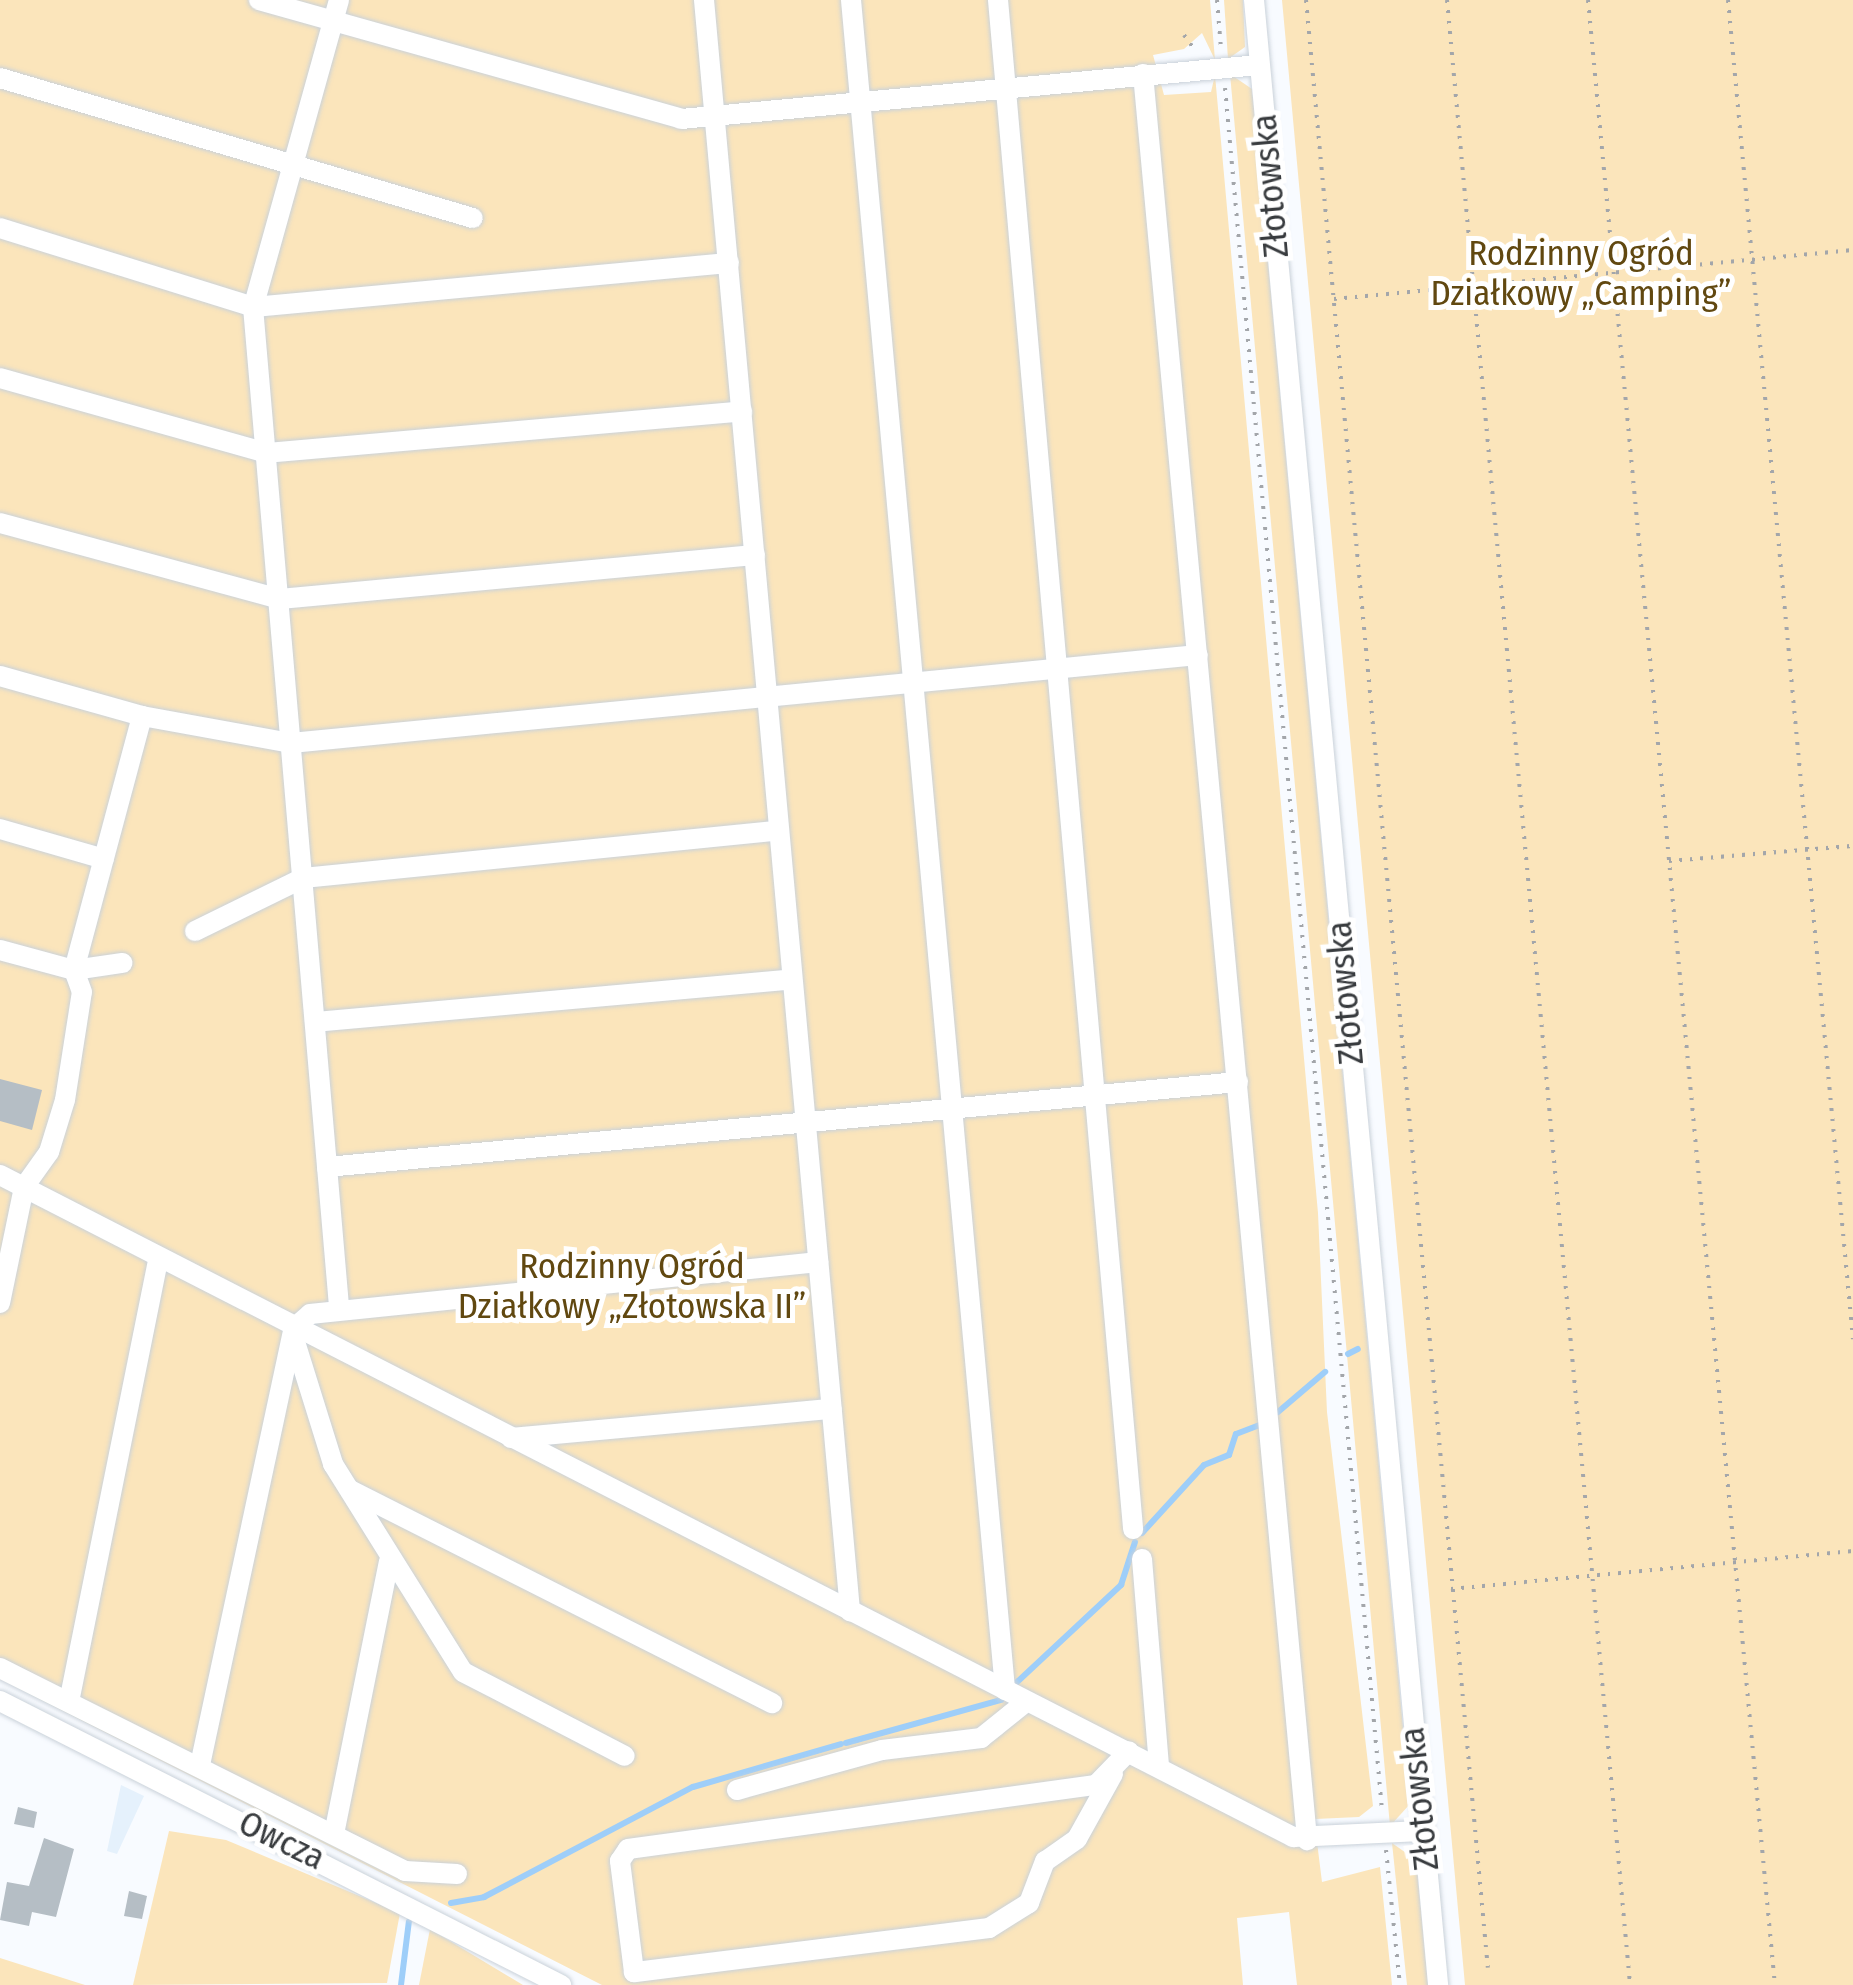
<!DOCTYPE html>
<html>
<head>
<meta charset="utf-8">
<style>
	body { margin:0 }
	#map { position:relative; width:1853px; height:1985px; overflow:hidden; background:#f8fbff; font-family:"Fira Sans Condensed",sans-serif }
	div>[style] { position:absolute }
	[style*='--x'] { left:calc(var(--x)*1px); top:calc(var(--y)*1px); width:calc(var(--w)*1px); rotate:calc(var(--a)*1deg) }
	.built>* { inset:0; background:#e5f1fc }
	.green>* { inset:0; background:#fbe5bb }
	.stream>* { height:6px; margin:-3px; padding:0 3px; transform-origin:3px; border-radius:3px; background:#9ecef9 }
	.building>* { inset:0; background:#b5bec5 }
	.path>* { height:4px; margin-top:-2px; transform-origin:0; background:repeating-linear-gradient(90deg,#a3a6aa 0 2.5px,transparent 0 10.5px) }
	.roads { filter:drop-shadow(0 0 2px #cad2da) drop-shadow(0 0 2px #cad2da) }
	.minor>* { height:20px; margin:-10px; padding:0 10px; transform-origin:10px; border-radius:10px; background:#fff }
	span { translate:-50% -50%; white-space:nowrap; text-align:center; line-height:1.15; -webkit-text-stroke:10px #fff; paint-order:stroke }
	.street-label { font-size:35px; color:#383b3e }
	.park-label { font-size:35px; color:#614810 }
</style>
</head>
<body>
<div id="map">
	<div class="built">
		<div style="clip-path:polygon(121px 1785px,144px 1796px,117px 1854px,107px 1851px)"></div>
	</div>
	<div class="green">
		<div style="clip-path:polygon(0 0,1210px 0,1215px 60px,1202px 33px,1184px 49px,1153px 55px,1164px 95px,1211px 92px,1215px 75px,1318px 1213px,1327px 1412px,1373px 1806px,1359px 1817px,1315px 1819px,1317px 1842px,1322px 1882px,1380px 1867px,1392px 1985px,1297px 1985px,1289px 1912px,1237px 1918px,1243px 1985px,602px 1985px,0 1679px)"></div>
		<div style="clip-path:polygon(1224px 0,1243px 0,1245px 47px,1228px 59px)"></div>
		<div style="clip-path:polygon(1282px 0,1853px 0,1853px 1985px,1465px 1985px)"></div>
		<div style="clip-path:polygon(1230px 74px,1252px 89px,1410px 1804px,1390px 1826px)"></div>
		<div style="clip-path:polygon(169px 1831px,226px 1840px,400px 1913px,387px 1983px,133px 1985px)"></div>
		<div style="clip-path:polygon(1392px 1843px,1416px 1860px,1428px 1985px,1407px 1985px)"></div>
		<div style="clip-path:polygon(430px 1929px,523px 1985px,419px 1985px)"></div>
		<div style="clip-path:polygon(0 1958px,85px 1985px,0 1985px)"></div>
	</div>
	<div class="stream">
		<div style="--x:1348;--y:1354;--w:11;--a:-27"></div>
		<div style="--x:1278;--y:1412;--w:62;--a:-40.4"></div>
		<div style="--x:1142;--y:1533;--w:92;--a:-47.6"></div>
		<div style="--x:1204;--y:1465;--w:27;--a:-22"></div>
		<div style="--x:1229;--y:1455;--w:22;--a:-72"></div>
		<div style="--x:1236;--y:1434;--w:28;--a:-21"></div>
		<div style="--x:1016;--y:1683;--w:144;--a:-43"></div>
		<div style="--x:1121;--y:1585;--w:45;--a:-72"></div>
		<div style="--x:846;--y:1743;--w:161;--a:-15.5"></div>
		<div style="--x:451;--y:1903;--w:34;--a:-10"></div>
		<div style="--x:484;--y:1897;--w:236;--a:-27.8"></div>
		<div style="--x:693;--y:1787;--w:154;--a:-16.2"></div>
		<div style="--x:401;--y:1985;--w:64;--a:-82.9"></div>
	</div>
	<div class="building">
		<div style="clip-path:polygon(0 1079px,42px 1090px,32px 1130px,0 1121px)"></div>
		<div style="clip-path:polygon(18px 1807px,37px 1812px,34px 1828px,14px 1824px)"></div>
		<div style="clip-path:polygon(44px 1838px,74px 1849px,56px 1917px,32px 1912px,29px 1926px,0 1920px,7px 1882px,29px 1886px)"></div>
		<div style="clip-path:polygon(129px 1891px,147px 1896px,142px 1919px,124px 1916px)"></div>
	</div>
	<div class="path">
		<div style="--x:1217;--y:0;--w:49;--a:85.3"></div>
		<div style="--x:1306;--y:0;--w:1976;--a:84.72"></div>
		<div style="--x:1447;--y:0;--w:1993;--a:84.73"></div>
		<div style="--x:1588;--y:0;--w:1994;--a:84.62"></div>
		<div style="--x:1728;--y:0;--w:1345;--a:84.67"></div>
		<div style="--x:1184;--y:35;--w:19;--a:54"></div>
		<div style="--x:1225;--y:88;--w:1730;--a:84.79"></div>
		<div style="--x:1334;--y:299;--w:521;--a:-5.39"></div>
		<div style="--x:1669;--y:861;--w:185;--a:-4.7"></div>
		<div style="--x:1451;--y:1589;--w:404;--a:-5.4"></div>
		<div style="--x:1386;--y:1850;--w:136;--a:84.1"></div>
	</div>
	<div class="roads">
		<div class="minor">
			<div style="--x:259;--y:0;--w:438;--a:15.7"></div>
			<div style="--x:681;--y:119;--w:581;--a:-5.34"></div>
			<div style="--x:339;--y:0;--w:319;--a:105.6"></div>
			<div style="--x:253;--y:307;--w:1003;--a:85.08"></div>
			<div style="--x:704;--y:0;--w:1618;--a:84.82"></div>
			<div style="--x:851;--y:0;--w:1697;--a:84.79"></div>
			<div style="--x:998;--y:0;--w:1535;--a:84.95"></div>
			<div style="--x:1254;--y:0;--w:1994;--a:84.7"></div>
			<div style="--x:1143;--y:74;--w:1774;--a:84.69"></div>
			<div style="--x:0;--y:78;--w:493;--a:16.5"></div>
			<div style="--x:0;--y:228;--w:265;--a:17.3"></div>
			<div style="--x:253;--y:307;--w:478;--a:-5.3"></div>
			<div style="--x:0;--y:378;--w:276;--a:15.7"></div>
			<div style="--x:266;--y:453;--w:478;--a:-5"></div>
			<div style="--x:0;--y:523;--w:289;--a:15.2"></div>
			<div style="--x:279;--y:599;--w:478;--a:-5.3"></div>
			<div style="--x:0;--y:676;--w:148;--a:15.7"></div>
			<div style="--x:142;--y:716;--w:151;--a:10.3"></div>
			<div style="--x:291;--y:743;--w:911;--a:-5.54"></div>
			<div style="--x:0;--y:829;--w:108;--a:16.1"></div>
			<div style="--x:195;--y:931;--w:120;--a:-26.1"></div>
			<div style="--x:303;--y:878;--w:477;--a:-5.7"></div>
			<div style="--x:0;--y:950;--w:77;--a:15.1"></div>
			<div style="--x:74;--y:970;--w:49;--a:-8.3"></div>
			<div style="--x:315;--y:1022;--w:476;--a:-5.1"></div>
			<div style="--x:327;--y:1167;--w:915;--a:-5.33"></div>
			<div style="--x:0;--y:1175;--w:1453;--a:27.11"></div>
			<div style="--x:1293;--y:1837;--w:129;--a:-2.7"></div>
			<div style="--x:0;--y:1303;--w:118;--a:-78.3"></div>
			<div style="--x:24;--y:1187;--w:43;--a:-54.5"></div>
			<div style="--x:49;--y:1152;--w:54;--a:-72.9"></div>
			<div style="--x:65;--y:1100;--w:109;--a:-81.1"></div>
			<div style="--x:82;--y:992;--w:23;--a:-110"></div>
			<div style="--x:74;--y:970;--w:263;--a:-75"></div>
			<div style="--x:296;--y:1345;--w:125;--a:72.7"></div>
			<div style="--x:333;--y:1464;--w:245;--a:58"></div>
			<div style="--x:463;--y:1672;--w:182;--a:27.4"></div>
			<div style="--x:511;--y:1438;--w:322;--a:-5.2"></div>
			<div style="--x:350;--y:1490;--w:473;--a:26.8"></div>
			<div style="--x:1142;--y:1559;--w:208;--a:85.3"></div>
			<div style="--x:0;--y:1668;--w:453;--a:26.6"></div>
			<div style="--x:405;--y:1871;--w:52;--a:3.3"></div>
			<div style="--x:0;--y:1701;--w:629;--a:26.85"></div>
			<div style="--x:69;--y:1702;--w:451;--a:-78.6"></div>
			<div style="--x:200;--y:1765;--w:447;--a:-77.9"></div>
			<div style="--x:294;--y:1328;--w:21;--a:-41"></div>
			<div style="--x:310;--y:1314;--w:511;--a:-5.84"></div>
			<div style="--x:1113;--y:1774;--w:74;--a:119"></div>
			<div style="--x:1077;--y:1839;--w:39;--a:145"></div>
			<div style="--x:1045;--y:1861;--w:45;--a:110.9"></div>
			<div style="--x:1029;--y:1903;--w:47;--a:148"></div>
			<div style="--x:989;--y:1928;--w:358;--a:172.9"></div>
			<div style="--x:634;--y:1972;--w:112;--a:-97.2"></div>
			<div style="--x:620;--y:1861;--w:14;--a:-56"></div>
			<div style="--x:628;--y:1849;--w:472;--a:-7.8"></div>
			<div style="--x:1096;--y:1785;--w:47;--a:-45.9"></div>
			<div style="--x:737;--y:1790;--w:150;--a:-15.4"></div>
			<div style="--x:882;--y:1750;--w:100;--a:-6.9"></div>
			<div style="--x:981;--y:1738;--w:58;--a:-38.7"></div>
			<div style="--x:334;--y:1834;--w:278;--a:-78.6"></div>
		</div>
	</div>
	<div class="street-label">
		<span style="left:1270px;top:186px;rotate:-95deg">Złotowska</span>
		<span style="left:1345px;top:993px;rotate:-95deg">Złotowska</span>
		<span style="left:1419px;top:1799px;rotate:-96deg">Złotowska</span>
		<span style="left:282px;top:1840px;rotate:26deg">Owcza</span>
	</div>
	<div class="park-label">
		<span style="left:1581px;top:273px">Rodzinny Ogród<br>Działkowy „Camping”</span>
		<span style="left:632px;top:1286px">Rodzinny Ogród<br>Działkowy „Złotowska II”</span>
	</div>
</div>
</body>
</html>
